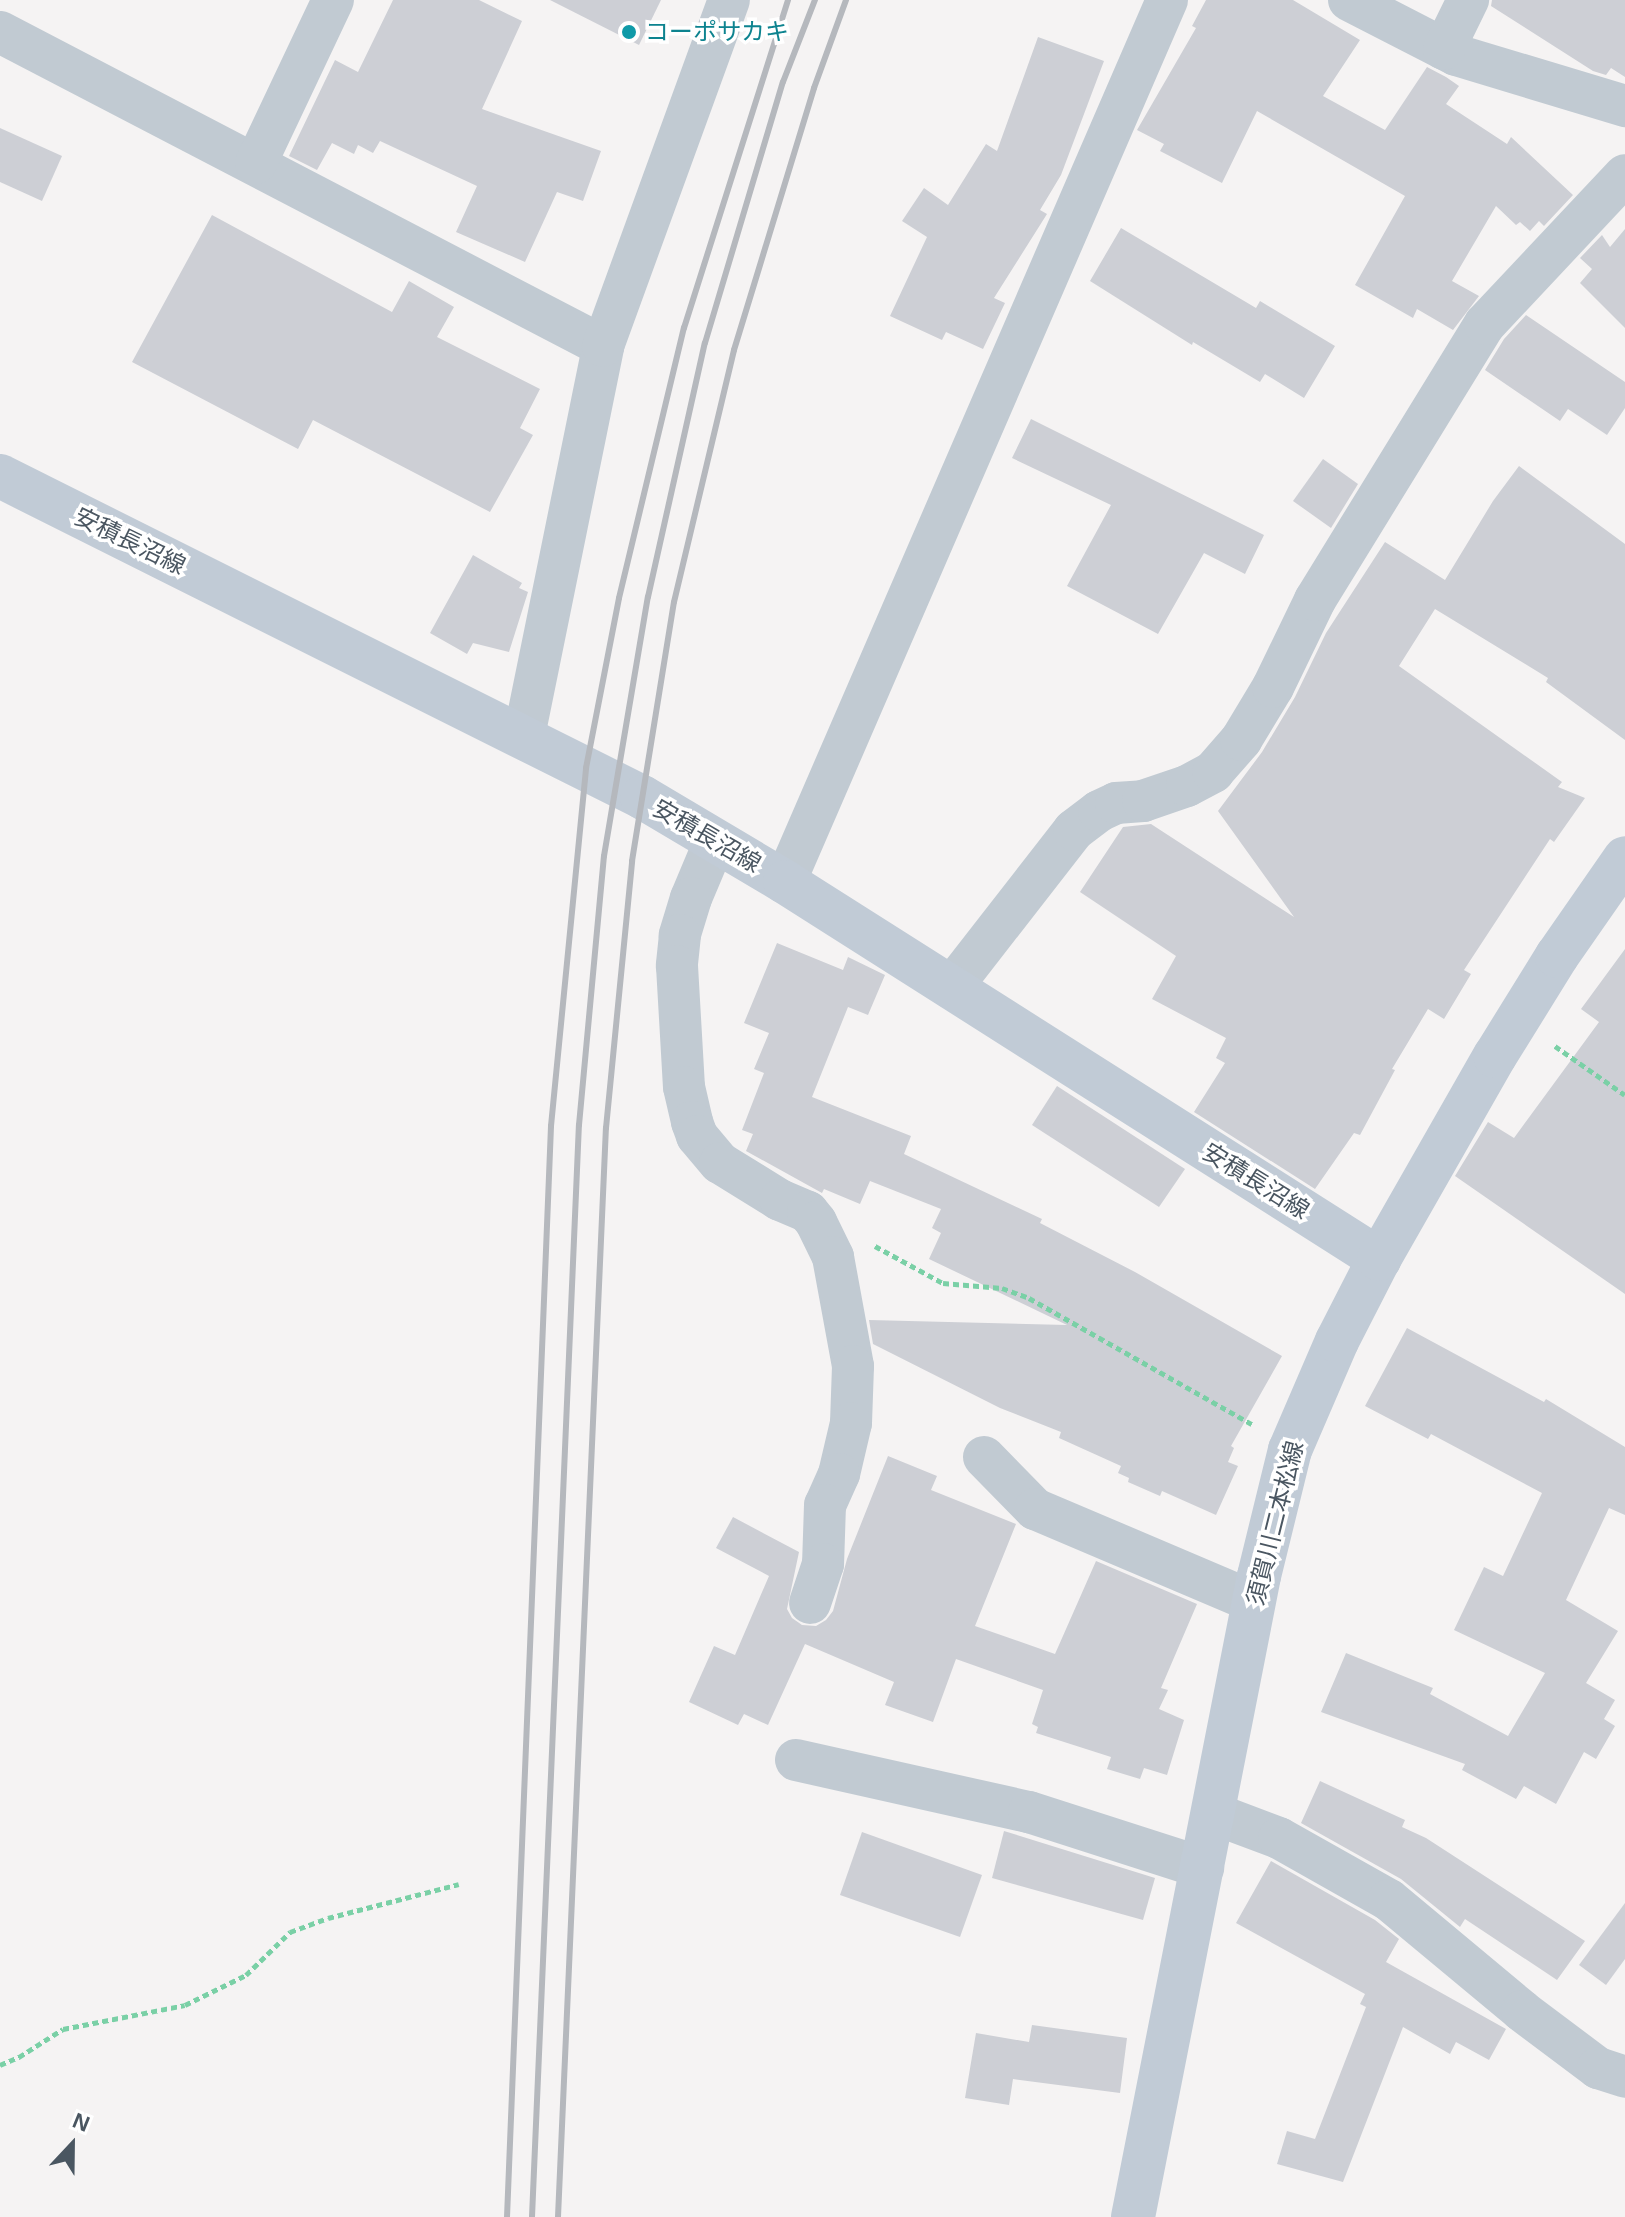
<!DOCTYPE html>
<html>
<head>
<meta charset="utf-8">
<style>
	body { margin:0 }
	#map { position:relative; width:1625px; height:2217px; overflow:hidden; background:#f5f3f3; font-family:Arial,"Noto Sans JP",sans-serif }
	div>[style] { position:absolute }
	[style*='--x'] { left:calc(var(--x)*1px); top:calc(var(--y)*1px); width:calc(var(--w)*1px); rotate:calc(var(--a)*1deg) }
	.building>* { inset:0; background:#cdcfd5 }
	.path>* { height:5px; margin-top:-2.5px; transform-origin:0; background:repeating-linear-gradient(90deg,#7ad0a6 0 6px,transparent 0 10px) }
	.minor>* { height:42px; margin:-21px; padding:0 21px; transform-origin:21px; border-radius:21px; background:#c1cad2 }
	.secondary>* { height:44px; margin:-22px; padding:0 22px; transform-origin:22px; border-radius:22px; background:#c1cbd6 }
	.rail>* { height:6px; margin:-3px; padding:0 3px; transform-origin:3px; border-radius:3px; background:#b5b8bd }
	.dots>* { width:22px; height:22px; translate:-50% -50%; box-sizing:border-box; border:4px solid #fff; border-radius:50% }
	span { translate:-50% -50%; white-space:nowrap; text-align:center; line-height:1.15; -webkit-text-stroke:7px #fff; paint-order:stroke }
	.culture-label { font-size:24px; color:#0d838f }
	.left { translate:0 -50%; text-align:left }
	.street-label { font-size:24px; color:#4a5661 }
	.north { position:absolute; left:32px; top:2105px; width:80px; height:80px; -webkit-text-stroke:6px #fff; paint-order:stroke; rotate:22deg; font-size:22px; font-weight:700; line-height:32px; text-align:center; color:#4a5661 }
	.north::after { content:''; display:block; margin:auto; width:28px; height:36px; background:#4a5661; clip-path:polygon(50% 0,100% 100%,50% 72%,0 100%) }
</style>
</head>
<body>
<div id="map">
	<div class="building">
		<div style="clip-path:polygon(393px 0,479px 0,522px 21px,482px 109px,601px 151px,583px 201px,557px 192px,525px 262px,456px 232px,477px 186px,380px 141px,373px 153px,358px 145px,354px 154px,332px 143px,317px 170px,289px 156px,335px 60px,358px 72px)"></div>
		<div style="clip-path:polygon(550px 0,661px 0,639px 45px)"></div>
		<div style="clip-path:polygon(1206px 0,1293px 0,1360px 40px,1323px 96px,1385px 130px,1427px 67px,1446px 77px,1459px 86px,1446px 104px,1507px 144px,1511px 137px,1573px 195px,1544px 226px,1539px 221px,1530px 231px,1520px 222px,1516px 225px,1496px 206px,1452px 281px,1479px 296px,1453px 330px,1417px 309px,1413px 318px,1355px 285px,1405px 196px,1257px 111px,1222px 183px,1160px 151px,1164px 144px,1137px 130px,1196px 28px,1192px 26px)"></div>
		<div style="clip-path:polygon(1492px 0,1625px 0,1625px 77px,1611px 68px,1606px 75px,1593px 71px,1491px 6px)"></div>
		<div style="clip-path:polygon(1038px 37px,1104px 61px,1061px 175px,1040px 210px,1047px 214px,994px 298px,1005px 303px,983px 349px,946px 332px,942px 340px,890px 316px,927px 237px,902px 221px,924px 188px,948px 205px,986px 144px,997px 151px)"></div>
		<div style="clip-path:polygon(0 128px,62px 156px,42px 201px,0 182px)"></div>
		<div style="clip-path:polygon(212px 215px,392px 312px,409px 281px,454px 307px,437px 337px,540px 389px,520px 428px,533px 435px,490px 512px,313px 420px,298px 449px,132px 362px)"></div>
		<div style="clip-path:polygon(1121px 228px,1256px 308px,1260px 301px,1335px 346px,1304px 398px,1265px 374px,1260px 382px,1193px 342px,1192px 345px,1090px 281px)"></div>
		<div style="clip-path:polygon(1625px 229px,1625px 328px,1580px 283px,1592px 269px,1580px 258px,1602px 235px,1610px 247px)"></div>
		<div style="clip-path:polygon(1526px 315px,1625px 382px,1625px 408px,1607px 435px,1568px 409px,1560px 421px,1485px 370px,1504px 339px)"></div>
		<div style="clip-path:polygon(1031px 419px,1264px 535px,1245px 574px,1204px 553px,1158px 634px,1067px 586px,1111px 505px,1012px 458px)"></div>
		<div style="clip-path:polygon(1323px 459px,1358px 484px,1331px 528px,1293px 501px)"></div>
		<div style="clip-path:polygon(1519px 466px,1625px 544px,1625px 740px,1546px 682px,1548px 678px,1435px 609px,1399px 666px,1562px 782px,1558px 787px,1585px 798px,1554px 842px,1550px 839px,1464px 970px,1471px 974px,1444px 1019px,1428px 1009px,1392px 1069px,1395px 1070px,1360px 1135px,1354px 1133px,1315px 1189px,1194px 1112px,1225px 1063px,1216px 1058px,1226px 1038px,1152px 999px,1176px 956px,1080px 892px,1123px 827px,1151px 824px,1294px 917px,1218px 811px,1262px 752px,1295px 697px,1326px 633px,1385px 542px,1445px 580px,1493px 501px)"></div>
		<div style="clip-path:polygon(473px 555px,522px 583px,519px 588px,528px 592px,509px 652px,473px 643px,467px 654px,430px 633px)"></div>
		<div style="clip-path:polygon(777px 943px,843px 970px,848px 957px,885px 975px,868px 1015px,848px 1007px,812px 1097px,911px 1136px,904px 1154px,1042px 1219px,1040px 1223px,1135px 1272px,1282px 1356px,1231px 1446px,1234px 1448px,1228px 1462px,1238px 1466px,1216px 1515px,1162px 1491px,1160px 1496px,1128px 1482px,1129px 1478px,1118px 1473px,1121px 1466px,1059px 1438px,1061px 1432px,1000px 1408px,873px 1344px,869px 1320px,1067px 1325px,929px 1259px,941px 1233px,932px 1228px,941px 1209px,870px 1181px,860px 1204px,824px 1189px,822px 1193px,746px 1151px,753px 1134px,742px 1130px,764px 1073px,754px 1069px,769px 1033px,744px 1023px)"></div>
		<div style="clip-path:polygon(1625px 949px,1625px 1294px,1455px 1176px,1488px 1122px,1514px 1138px,1599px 1022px,1581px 1009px)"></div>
		<div style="clip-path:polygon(1057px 1086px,1185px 1169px,1159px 1207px,1032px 1125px)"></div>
		<div style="clip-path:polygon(1407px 1328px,1544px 1402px,1546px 1399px,1625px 1447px,1625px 1515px,1609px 1508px,1566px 1600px,1618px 1631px,1586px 1683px,1615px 1700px,1604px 1719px,1615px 1726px,1596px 1759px,1584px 1752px,1556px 1804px,1524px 1786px,1516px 1799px,1462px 1770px,1465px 1764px,1321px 1712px,1346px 1653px,1433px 1688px,1430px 1694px,1508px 1736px,1545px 1673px,1454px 1630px,1484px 1567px,1503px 1576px,1542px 1493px,1431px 1434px,1428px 1439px,1365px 1406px)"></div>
		<div style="clip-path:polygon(888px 1456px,937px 1476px,931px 1490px,1016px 1524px,975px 1626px,1055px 1654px,1096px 1561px,1197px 1604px,1161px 1688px,1168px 1690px,1159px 1709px,1184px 1720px,1167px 1775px,1144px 1768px,1140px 1779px,1107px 1769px,1111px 1757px,1036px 1733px,1038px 1727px,1032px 1724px,1043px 1690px,956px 1659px,933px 1722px,885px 1705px,894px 1682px,805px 1644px,768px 1725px,744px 1714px,738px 1725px,689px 1702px,714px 1646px,735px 1655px,769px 1576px,716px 1548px,733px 1517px,799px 1552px,787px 1609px,792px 1618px,802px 1625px,816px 1626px,826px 1620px,833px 1611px,847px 1559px)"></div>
		<div style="clip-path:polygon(1320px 1781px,1405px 1820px,1402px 1827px,1426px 1838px,1585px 1941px,1557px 1980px,1465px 1919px,1460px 1927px,1401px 1879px,1301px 1823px)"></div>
		<div style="clip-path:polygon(1004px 1831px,1155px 1878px,1143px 1920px,992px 1878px)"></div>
		<div style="clip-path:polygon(862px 1832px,982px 1875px,960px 1937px,840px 1895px)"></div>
		<div style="clip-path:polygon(1271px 1861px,1375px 1920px,1399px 1939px,1386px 1962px,1506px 2029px,1489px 2060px,1456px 2042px,1450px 2054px,1403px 2027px,1343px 2182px,1277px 2164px,1287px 2131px,1315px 2139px,1366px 2007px,1360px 2004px,1365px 1994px,1236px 1923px)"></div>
		<div style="clip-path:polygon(1625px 1903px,1625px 1959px,1606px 1985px,1579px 1965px)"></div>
		<div style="clip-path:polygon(1032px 2025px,1127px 2038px,1120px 2093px,1013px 2079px,1009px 2105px,965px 2098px,976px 2033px,1029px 2042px)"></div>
	</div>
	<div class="path">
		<div style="--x:1555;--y:1046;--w:85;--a:35"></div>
		<div style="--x:875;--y:1246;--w:77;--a:28.6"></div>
		<div style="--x:943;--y:1283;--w:59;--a:4.8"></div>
		<div style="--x:1002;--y:1288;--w:29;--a:20"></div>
		<div style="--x:1029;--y:1298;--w:256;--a:29.5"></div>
		<div style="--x:0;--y:2065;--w:21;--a:-23"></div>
		<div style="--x:19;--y:2057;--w:52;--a:-32.5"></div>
		<div style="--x:63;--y:2029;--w:124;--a:-11.1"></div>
		<div style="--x:185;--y:2005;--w:68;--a:-26.2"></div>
		<div style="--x:246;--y:1975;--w:62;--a:-44.3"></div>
		<div style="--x:290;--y:1932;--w:40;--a:-20.2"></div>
		<div style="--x:328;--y:1918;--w:135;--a:-14.5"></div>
	</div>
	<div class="minor">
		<div style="--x:1349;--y:0;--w:120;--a:27.2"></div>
		<div style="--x:1456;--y:55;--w:177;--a:16.8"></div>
		<div style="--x:0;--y:32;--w:680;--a:27.51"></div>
		<div style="--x:1444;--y:49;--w:55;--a:-63.9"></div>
		<div style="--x:256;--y:163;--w:180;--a:-64.7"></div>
		<div style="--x:524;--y:736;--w:398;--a:-78.5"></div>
		<div style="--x:603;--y:346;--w:368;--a:-70"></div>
		<div style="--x:715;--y:841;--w:62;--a:112.8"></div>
		<div style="--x:691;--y:898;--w:39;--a:107"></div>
		<div style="--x:680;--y:935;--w:31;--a:96"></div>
		<div style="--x:677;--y:966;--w:121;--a:86.7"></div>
		<div style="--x:684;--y:1087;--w:36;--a:77"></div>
		<div style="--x:692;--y:1122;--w:15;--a:70"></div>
		<div style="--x:697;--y:1136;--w:35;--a:50"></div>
		<div style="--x:720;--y:1163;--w:70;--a:31.7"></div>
		<div style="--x:780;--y:1200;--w:30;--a:23"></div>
		<div style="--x:808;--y:1212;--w:13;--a:51"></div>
		<div style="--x:816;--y:1222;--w:39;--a:64"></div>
		<div style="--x:833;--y:1257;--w:111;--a:79.6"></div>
		<div style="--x:853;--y:1366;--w:57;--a:92"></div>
		<div style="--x:851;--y:1423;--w:52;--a:103.2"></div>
		<div style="--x:839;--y:1474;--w:34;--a:114"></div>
		<div style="--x:825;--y:1505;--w:59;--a:91.9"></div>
		<div style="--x:823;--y:1564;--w:41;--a:108.4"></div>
		<div style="--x:785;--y:882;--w:961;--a:-66.58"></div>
		<div style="--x:951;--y:988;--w:200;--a:-52.1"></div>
		<div style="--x:1074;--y:830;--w:31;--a:-37"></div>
		<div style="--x:1099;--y:811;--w:19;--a:-25"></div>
		<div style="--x:1116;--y:803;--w:27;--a:-4"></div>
		<div style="--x:1143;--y:801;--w:46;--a:-18.8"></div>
		<div style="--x:1187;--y:786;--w:30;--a:-28"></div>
		<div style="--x:1213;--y:772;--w:43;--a:-48.8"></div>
		<div style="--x:1241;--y:740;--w:62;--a:-58.9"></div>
		<div style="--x:1273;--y:687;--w:97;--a:-64.2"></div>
		<div style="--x:1315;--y:600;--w:324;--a:-58.4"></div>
		<div style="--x:1485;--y:324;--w:204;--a:-46.8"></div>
		<div style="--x:984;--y:1457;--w:73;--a:45.6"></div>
		<div style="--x:1035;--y:1509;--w:238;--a:23"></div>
		<div style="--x:796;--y:1760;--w:239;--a:12.6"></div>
		<div style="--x:1029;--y:1812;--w:183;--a:17.8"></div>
		<div style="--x:1215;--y:1814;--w:68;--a:20.6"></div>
		<div style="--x:1279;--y:1838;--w:126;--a:29.4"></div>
		<div style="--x:1389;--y:1900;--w:173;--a:39.8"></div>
		<div style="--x:1522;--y:2011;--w:95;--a:36.9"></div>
		<div style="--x:1598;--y:2068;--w:28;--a:18"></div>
	</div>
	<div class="secondary">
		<div style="--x:0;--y:476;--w:718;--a:26.57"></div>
		<div style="--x:642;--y:797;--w:166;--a:30.7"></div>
		<div style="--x:785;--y:882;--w:704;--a:32.4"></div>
		<div style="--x:1133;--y:2217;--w:653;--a:-78.88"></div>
		<div style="--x:1259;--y:1576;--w:130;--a:-76.2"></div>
		<div style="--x:1290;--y:1450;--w:119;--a:-66.7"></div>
		<div style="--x:1337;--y:1341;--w:92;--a:-62.9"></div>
		<div style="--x:1379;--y:1259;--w:234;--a:-60.3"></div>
		<div style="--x:1495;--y:1056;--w:118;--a:-58.2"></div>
		<div style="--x:1557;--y:956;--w:119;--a:-55.2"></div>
	</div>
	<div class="rail">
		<div style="--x:507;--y:2217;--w:1092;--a:-87.69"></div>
		<div style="--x:551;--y:1126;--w:360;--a:-84.4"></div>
		<div style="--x:586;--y:768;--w:173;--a:-79"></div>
		<div style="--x:619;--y:598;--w:278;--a:-76.5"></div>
		<div style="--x:684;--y:328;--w:344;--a:-72.4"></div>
		<div style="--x:532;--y:2217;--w:1093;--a:-87.54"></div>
		<div style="--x:579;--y:1125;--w:270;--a:-84.7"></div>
		<div style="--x:604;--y:856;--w:263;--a:-80.4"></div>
		<div style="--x:648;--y:597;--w:260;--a:-77.4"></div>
		<div style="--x:705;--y:343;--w:272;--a:-73.4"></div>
		<div style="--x:783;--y:82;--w:88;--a:-68.7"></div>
		<div style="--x:558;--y:2217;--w:1090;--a:-87.48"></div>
		<div style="--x:606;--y:1128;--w:268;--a:-84.4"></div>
		<div style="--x:632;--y:861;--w:262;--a:-80.8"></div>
		<div style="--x:674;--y:602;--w:259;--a:-76.6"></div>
		<div style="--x:734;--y:350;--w:274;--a:-73"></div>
		<div style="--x:814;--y:88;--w:94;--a:-70"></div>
	</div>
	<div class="dots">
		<div style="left:629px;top:32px;background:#0f9aa8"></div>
	</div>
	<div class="culture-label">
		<span class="left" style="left:645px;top:32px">コーポサカキ</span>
	</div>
	<div class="street-label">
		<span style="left:130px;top:541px;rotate:26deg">安積長沼線</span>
		<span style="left:707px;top:836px;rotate:30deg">安積長沼線</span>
		<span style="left:1256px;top:1181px;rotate:32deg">安積長沼線</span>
		<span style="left:1275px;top:1523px;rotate:-76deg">須賀川二本松線</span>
	</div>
	<div class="north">N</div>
</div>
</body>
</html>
